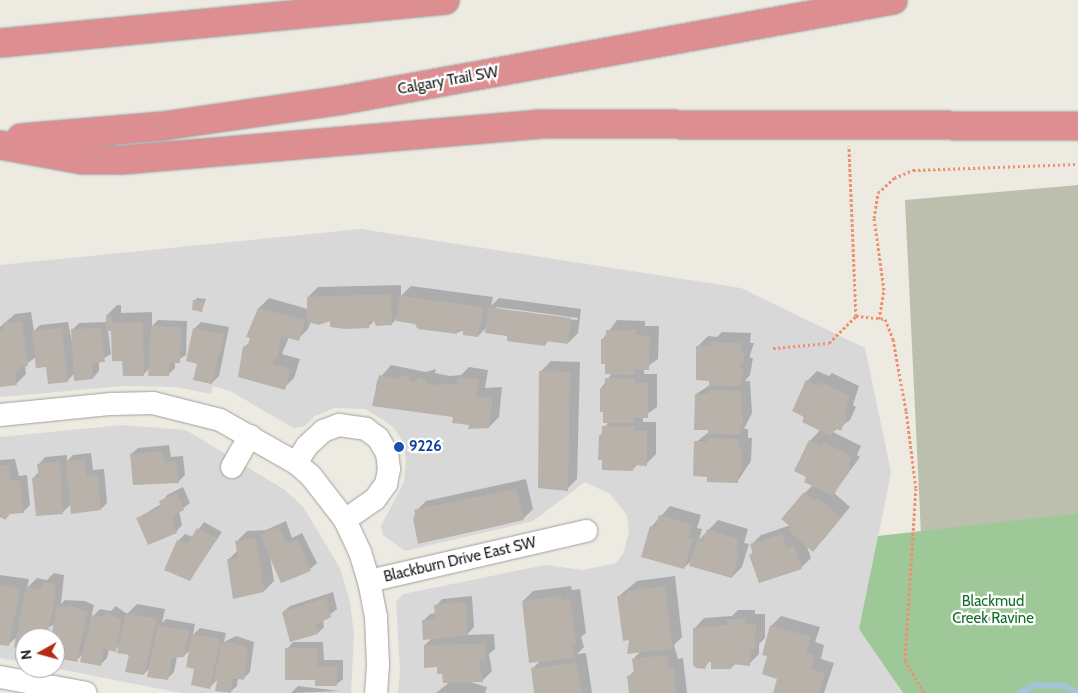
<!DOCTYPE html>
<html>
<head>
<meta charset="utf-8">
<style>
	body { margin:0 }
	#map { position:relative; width:1078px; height:693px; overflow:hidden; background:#eceae1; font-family:Cabin,sans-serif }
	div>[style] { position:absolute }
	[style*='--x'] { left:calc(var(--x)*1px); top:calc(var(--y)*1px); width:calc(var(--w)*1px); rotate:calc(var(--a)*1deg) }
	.residential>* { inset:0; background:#d9d8d8 }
	.construction>* { inset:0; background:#bcbfae }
	.forest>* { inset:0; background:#9fc899 }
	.shadow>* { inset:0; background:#0003 }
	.stream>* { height:5.5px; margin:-2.75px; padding:0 2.75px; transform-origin:2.75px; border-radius:2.75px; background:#a5c3d6 }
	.building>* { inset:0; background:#b8b2ab }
	.path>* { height:3px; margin-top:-1.5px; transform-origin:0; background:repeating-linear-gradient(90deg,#ed9171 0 2.5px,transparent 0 5px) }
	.roads { filter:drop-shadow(0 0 1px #9f9f9f) drop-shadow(0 0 1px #9f9f9f) }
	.minor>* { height:22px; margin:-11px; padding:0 11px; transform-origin:11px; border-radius:11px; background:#fff }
	.highway>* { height:28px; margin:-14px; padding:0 14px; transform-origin:14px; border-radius:14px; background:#dd8e91 }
	.dots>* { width:14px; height:14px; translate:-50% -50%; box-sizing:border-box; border:2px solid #fff; border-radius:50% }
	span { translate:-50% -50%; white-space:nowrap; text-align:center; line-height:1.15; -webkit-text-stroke:4.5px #fff; paint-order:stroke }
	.street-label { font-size:15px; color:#1b1b1b }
	.transit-label { font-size:15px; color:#164399; font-weight:700 }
	.left { translate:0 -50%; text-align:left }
	.park-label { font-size:15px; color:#146e2a }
	.north { position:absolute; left:15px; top:628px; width:50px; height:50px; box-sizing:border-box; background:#fff; border:1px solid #a4a4a4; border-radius:50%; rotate:263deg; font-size:14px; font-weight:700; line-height:20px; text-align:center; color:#1b1b1b }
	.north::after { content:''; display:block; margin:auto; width:18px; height:22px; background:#b52b11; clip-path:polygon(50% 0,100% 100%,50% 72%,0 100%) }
</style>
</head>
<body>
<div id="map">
	<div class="residential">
		<div style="clip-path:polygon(361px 229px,741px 288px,865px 348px,891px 472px,860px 629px,903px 693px,398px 693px,400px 670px,396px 602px,403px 594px,545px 565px,583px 570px,616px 563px,623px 554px,629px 532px,627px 515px,610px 494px,585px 482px,533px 521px,405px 551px,383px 535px,381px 526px,404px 482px,406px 458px,401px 438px,392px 426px,366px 409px,334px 408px,315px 416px,305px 426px,294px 428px,230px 391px,213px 386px,211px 394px,176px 387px,124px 386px,0 397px,0 265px)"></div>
		<div style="clip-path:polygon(122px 425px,186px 430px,285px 490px,304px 508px,340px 568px,350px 602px,354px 633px,351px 693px,181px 693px,54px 668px,55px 638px,25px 638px,25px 662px,0 658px,0 437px)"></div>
	</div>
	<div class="construction">
		<div style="clip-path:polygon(1078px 185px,1078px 513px,921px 534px,905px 200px)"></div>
	</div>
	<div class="forest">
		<div style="clip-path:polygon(1078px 513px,1078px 693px,903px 693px,859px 629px,878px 536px)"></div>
	</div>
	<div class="shadow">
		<div style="clip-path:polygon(evenodd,401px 285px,401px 296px,411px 286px,493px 297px,491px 306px,499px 298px,581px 309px,578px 333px,568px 343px,549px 340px,545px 345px,487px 327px,478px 336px,465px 330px,456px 333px,416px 327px,416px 323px,398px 317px,392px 324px,375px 320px,368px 327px,331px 319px,311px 321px,308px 329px,298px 339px,289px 337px,282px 354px,300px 359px,294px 378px,284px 388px,244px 347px,250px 342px,251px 337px,248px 336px,259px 308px,269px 298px,308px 309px,308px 297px,318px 287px,401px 285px,496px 307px,578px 318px,577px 320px,496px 310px,496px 307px)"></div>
		<div style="clip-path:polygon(197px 298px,206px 299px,202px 310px,194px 301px)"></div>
		<div style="clip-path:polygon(117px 305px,121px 305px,121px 313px,152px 312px,152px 326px,158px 320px,187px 321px,186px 355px,175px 362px,175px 368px,168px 375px,150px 368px,143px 375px,124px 360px,112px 330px,108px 330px,111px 354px,99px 361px,99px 371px,93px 378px,75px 373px,67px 381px,36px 357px,25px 365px,26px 374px,16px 384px,0 386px,0 327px,15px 314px,31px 312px,34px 331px,40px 325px,68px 322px,74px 352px,73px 329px,79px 323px,107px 322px,107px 315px)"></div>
		<div style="clip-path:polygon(617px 320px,645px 321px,645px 326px,659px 326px,658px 359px,644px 369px,644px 374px,657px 374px,657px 407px,643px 417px,643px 422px,656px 422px,656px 454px,646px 464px,638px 464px,633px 469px,600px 436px,609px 421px,601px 388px,612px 373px,606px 363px,602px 340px)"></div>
		<div style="clip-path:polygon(201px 322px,229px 327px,219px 376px,212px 383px,199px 363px,194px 329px)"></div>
		<div style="clip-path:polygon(722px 332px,751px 333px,750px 343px,754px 343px,750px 355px,750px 358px,753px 358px,750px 375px,745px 381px,750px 381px,752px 413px,744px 429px,748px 429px,748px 438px,752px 438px,751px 461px,737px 482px,708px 476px,696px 442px,709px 432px,696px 394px,710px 385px,698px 346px,708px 336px,717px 337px)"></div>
		<div style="clip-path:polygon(551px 361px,580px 362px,577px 479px,567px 489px,541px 371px)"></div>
		<div style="clip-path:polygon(391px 365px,426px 372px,436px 369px,435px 373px,450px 376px,461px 375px,469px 367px,488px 370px,485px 388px,502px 387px,499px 417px,489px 427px,470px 424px,455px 415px,374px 405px,377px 381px)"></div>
		<div style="clip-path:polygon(817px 371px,829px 376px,832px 373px,859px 386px,853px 405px,856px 407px,850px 420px,833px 432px,861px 446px,857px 455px,860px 457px,834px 493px,850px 507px,823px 540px,806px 544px,811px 558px,801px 568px,750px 555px,754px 552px,751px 545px,761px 535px,791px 525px,805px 493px,813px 485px,810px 441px,821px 429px,794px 410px,807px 381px)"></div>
		<div style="clip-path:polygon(169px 445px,171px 457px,183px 456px,185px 475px,178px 482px,131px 454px,138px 448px)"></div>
		<div style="clip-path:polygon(91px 453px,93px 470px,104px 469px,107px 503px,101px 509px,71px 504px,63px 512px,33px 478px,39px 472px,39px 464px,45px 457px,67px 455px,67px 461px,73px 455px)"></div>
		<div style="clip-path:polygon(15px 459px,19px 476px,27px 475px,30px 505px,23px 512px,10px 513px,4px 519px,0 517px,0 460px)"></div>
		<div style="clip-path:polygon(526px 479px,533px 509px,523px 519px,414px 518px,416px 511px,426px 501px)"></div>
		<div style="clip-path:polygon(183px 487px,190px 503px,179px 511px,182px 525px,176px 532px,138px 518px,161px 504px,167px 495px)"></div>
		<div style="clip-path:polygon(670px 506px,701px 515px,697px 528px,702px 529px,699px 540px,718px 520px,748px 529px,744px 543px,749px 544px,742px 567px,732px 577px,693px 559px,684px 568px,652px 526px)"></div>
		<div style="clip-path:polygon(286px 521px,292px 538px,302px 533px,317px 563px,310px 569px,270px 556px,274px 581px,264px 591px,228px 560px,238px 550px,237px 541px,247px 531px,266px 530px)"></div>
		<div style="clip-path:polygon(204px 522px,222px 532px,190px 579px,178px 541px,185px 534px,193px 537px)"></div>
		<div style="clip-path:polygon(54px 573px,64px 575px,61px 604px,65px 600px,85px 601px,94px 605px,91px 618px,100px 609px,111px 611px,116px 606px,127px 614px,137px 604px,165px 609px,162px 623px,166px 619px,195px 624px,193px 635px,200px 628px,226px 633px,224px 642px,236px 636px,254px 642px,250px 672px,243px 679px,238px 678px,237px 686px,230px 692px,218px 679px,209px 688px,196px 668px,191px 649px,183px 657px,177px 657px,174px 672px,167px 679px,151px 667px,144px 674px,120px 645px,115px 650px,109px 649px,107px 658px,100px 665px,84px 653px,76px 661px,55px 624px,44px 630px,43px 638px,25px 638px,25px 648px,18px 636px,8px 645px,0 643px,0 575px,29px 579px,27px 588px,37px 578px,47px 580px)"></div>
		<div style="clip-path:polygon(675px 576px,682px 637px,674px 645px,678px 659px,683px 658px,687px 693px,631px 693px,629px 676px,635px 670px,633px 659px,641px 651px,630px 639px,619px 596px,637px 581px)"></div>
		<div style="clip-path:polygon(571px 586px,572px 590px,580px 589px,586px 633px,581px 637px,584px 647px,577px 654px,586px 653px,592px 693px,535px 693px,532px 669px,540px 661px,523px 601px,533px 591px)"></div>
		<div style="clip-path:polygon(333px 592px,337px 609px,323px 620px,324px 627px,318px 633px,283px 612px,290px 606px)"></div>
		<div style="clip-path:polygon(472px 596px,474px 627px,467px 635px,494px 634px,495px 649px,489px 654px,492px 671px,482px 681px,470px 682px,487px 687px,485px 693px,436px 693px,451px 681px,425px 645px,432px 638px,423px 621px,430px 614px,436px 613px,436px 606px,442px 599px)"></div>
		<div style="clip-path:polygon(738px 610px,755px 610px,755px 614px,765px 614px,765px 638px,759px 644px,759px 654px,749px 664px,736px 663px,731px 668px,712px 660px,706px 665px,694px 629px,704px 618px,732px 616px)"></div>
		<div style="clip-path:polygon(781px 616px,820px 627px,815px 642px,824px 645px,821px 659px,834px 663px,824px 693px,774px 693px,779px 678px,769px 656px,771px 626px)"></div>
		<div style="clip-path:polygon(293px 642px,323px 642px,324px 660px,343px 660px,343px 679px,336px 685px,316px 679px,287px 649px)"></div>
		<div style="clip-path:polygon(298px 686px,340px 691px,291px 693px)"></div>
	</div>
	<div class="stream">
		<div style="--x:1020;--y:693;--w:18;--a:-27"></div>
		<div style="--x:1036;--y:685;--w:28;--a:2"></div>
		<div style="--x:1064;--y:686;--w:15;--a:23"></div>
	</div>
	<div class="building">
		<div style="clip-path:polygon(391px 294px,392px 325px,376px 326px,374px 321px,369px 321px,369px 328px,345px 329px,330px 327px,330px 321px,319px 325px,307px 322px,307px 297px)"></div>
		<div style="clip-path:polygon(400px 296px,484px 307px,478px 337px,463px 335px,463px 331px,457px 330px,457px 334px,418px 329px,415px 324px,396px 321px)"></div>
		<div style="clip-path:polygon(193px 300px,204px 301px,202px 312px,192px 310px)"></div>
		<div style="clip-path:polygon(488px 307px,571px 318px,568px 344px,546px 341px,545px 346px,507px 341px,507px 336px,485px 333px)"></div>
		<div style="clip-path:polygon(258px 308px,305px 320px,299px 341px,281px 336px,277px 358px,275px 358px,273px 364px,291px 369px,285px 390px,238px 377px,243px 346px,247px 347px,250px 338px,246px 337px)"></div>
		<div style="clip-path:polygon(106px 315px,111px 315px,112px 323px,143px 322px,144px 376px,123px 376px,122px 361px,112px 361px,111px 331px,106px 331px)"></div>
		<div style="clip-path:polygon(22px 321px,28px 366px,20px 367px,20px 372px,15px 372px,17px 385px,0 387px,0 331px,4px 331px,3px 323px)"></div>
		<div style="clip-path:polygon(151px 326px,181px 327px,180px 363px,169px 363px,169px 376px,148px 376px)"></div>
		<div style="clip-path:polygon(62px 328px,68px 382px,48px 384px,46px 367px,36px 368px,32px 331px)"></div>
		<div style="clip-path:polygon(101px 328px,105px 362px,92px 363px,93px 379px,74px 381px,71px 329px)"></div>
		<div style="clip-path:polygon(193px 328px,224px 334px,212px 384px,193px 380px,197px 364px,186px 361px)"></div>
		<div style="clip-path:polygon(606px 330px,636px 330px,636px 335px,650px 336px,649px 370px,635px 370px,635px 375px,605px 374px,605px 364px,601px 364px,601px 339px,606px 339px)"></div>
		<div style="clip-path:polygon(711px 342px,741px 343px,741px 353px,744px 353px,744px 362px,741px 362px,740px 368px,744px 368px,741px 386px,709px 386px,709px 381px,696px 380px,696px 346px,711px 346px)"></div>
		<div style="clip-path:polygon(539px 371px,570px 372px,568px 491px,538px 488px)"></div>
		<div style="clip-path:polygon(379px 375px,400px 380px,401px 376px,410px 377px,409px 381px,417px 382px,418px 378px,426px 379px,426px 383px,440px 386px,441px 383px,457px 385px,458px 377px,479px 379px,476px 398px,493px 396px,489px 428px,468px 429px,469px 425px,452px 423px,453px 417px,372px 406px)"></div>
		<div style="clip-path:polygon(605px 378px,635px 379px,635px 383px,648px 383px,648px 418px,634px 418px,634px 423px,603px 423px,603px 412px,600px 412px,600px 388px,605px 388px)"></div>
		<div style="clip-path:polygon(806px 380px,819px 386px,821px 382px,850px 396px,844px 416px,847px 417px,841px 431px,835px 428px,831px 436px,802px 422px,804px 417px,792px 411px)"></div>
		<div style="clip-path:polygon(710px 390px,741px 391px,743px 425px,740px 425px,740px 435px,708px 434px,708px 430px,694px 430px,695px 394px,710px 394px)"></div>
		<div style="clip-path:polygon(602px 426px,634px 426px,634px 431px,647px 431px,647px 466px,633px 465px,633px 471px,602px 470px,602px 460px,598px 460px,599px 435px,602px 436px)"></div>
		<div style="clip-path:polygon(708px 438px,739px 439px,739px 448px,742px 448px,742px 473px,738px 473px,738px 483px,707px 482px,707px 477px,693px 476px,694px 441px,708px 442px)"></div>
		<div style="clip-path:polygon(809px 440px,822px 446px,823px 442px,852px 456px,848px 465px,851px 467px,833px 496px,804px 482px,806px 477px,794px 471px)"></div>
		<div style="clip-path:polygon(162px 451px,165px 463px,176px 462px,179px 483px,133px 485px,130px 454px)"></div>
		<div style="clip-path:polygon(85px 459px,87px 476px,98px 475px,101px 510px,71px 514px,65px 461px)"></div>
		<div style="clip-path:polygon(60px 461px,63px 514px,36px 516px,32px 478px,39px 477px,37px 464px)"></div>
		<div style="clip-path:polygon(9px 465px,10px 479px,20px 481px,24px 513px,10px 514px,5px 520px,0 516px,0 466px)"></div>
		<div style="clip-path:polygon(516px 489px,524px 520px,418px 544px,413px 518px,416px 517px,414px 510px)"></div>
		<div style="clip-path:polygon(804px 492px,814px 501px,817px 497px,841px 518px,813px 552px,788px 531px,791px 527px,781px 519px)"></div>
		<div style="clip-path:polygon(177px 493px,184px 510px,174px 515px,172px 522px,177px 533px,148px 545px,136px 518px,161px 507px,159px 501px)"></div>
		<div style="clip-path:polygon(659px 515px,692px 525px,688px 538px,693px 539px,684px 569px,641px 557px,650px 526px,655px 527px)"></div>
		<div style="clip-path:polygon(279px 527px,286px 543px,298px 540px,311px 571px,281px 583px,260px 535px)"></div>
		<div style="clip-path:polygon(197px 528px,217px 538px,190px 581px,164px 570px,177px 540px,188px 543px)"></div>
		<div style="clip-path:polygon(707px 529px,739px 539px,735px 553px,739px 554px,732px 578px,689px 566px,697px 540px,703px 542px)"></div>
		<div style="clip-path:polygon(782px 534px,787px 548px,794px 545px,802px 569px,759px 583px,749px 555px,753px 554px,750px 544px)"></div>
		<div style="clip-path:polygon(256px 538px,264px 592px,233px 599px,227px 559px,238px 558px,235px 541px)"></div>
		<div style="clip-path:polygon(43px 582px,55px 584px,56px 593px,48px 632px,37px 630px,35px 638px,25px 638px,25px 650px,14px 647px,26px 587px,41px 590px)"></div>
		<div style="clip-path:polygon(0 585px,20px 589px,9px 646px,0 645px)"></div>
		<div style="clip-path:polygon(665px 586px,673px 649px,627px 654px,629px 640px,623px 641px,617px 596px,626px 595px,626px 591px)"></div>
		<div style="clip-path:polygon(561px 596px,562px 600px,570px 598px,576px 644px,571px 645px,575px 658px,529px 663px,522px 601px)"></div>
		<div style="clip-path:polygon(326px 598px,331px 617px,316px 625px,318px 634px,290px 642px,282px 612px)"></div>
		<div style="clip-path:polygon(466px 602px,468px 635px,423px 640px,422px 620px,435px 619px,434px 605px)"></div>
		<div style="clip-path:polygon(68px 605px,88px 612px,77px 662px,57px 658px,61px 640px,51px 638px,57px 606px,68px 608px)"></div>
		<div style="clip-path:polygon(107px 612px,121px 620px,116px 652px,104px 649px,101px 666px,80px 662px,92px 615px,103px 617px)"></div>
		<div style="clip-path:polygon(126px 613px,156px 619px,144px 675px,125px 672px,129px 655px,117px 653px)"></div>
		<div style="clip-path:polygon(727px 619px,745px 619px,745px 624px,756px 624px,755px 649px,750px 650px,750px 666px,731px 664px,731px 669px,711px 669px,711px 662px,708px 662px,705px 669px,696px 668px,693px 665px,693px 628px,727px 625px)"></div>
		<div style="clip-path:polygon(158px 625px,189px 631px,184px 657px,172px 658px,168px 680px,147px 677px)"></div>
		<div style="clip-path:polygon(770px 625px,811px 637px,806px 652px,815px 655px,811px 669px,825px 673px,819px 693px,773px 693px,777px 679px,762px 674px,767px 656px,762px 655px)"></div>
		<div style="clip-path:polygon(192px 634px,220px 639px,210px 689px,191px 685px,194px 669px,186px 667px)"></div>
		<div style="clip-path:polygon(229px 642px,248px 648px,244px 680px,233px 678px,231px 693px,215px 691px,217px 681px,214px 681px,221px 643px)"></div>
		<div style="clip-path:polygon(485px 644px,485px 660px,479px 660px,483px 682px,443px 683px,442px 674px,437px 674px,437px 667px,424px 668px,424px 645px)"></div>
		<div style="clip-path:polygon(285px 648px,317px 648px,317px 666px,337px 666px,337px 686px,315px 686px,315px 680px,285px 680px)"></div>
		<div style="clip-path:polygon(667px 655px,669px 668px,674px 668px,676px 693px,629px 693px,627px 676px,638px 674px,634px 673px,632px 659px)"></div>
		<div style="clip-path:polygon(576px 663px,582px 693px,534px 693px,531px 668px)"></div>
	</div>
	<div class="path">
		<div style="--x:856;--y:316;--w:29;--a:6"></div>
		<div style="--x:885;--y:319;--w:22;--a:68"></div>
		<div style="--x:893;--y:339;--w:73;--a:79.8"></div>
		<div style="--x:906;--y:411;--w:78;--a:82.6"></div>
		<div style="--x:916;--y:488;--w:172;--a:93.7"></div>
		<div style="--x:905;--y:660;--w:38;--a:60"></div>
		<div style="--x:879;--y:319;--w:29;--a:-80"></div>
		<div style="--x:884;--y:290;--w:73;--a:-97.9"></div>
		<div style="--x:874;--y:218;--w:25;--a:-81"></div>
		<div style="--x:878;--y:193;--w:22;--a:-43"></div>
		<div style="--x:894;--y:178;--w:21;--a:-23"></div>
		<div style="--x:913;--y:170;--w:165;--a:-2.1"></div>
		<div style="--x:773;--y:348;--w:56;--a:-5.1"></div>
		<div style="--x:829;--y:343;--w:38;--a:-45"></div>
		<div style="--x:856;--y:316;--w:170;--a:-92.4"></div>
	</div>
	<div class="roads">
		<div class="minor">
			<div style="--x:0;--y:415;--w:112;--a:-5.7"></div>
			<div style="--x:111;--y:404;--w:42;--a:-1.4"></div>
			<div style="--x:153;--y:403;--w:69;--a:14.2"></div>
			<div style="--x:220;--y:420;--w:87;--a:29.5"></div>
			<div style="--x:296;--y:463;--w:20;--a:41"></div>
			<div style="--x:311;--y:476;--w:56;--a:52.3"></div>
			<div style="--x:345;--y:520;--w:35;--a:65"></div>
			<div style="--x:360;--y:552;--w:30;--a:73"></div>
			<div style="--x:369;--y:581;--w:37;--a:79"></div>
			<div style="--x:376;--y:617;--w:48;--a:87.6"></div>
			<div style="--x:378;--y:665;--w:28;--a:94"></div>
			<div style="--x:296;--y:463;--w:20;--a:-57"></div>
			<div style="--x:307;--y:446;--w:22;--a:-43"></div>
			<div style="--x:323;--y:431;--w:17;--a:-21"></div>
			<div style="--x:339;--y:425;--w:27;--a:8"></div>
			<div style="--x:366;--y:429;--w:15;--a:37"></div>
			<div style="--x:378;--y:438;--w:17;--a:59"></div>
			<div style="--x:387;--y:453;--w:16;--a:83"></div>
			<div style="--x:389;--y:469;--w:15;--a:101"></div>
			<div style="--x:386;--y:484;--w:19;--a:126"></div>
			<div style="--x:375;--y:499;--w:37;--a:145"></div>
			<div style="--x:232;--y:467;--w:36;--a:-60"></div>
			<div style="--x:369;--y:581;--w:223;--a:-13"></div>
			<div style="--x:0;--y:677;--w:87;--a:10.5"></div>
		</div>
		<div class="highway">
			<div style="--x:0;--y:43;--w:447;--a:-5.5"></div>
			<div style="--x:21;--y:138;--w:143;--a:-4.8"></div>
			<div style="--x:163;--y:126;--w:182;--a:-8.2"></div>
			<div style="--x:343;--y:100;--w:559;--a:-10.3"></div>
			<div style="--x:0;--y:145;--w:84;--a:10.2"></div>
			<div style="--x:83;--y:160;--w:39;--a:0"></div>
			<div style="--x:122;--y:160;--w:419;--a:-4.9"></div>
			<div style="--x:539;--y:124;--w:539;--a:0.21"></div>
		</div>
	</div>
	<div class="dots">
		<div style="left:399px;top:447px;background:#1a4fb4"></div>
	</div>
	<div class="street-label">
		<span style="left:448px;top:81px;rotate:-10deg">Calgary Trail SW</span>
		<span style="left:460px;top:560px;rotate:-13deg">Blackburn Drive East SW</span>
	</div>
	<div class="transit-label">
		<span class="left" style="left:409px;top:447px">9226</span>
	</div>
	<div class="park-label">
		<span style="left:993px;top:610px">Blackmud<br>Creek Ravine</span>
	</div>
	<div class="north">N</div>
</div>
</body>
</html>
